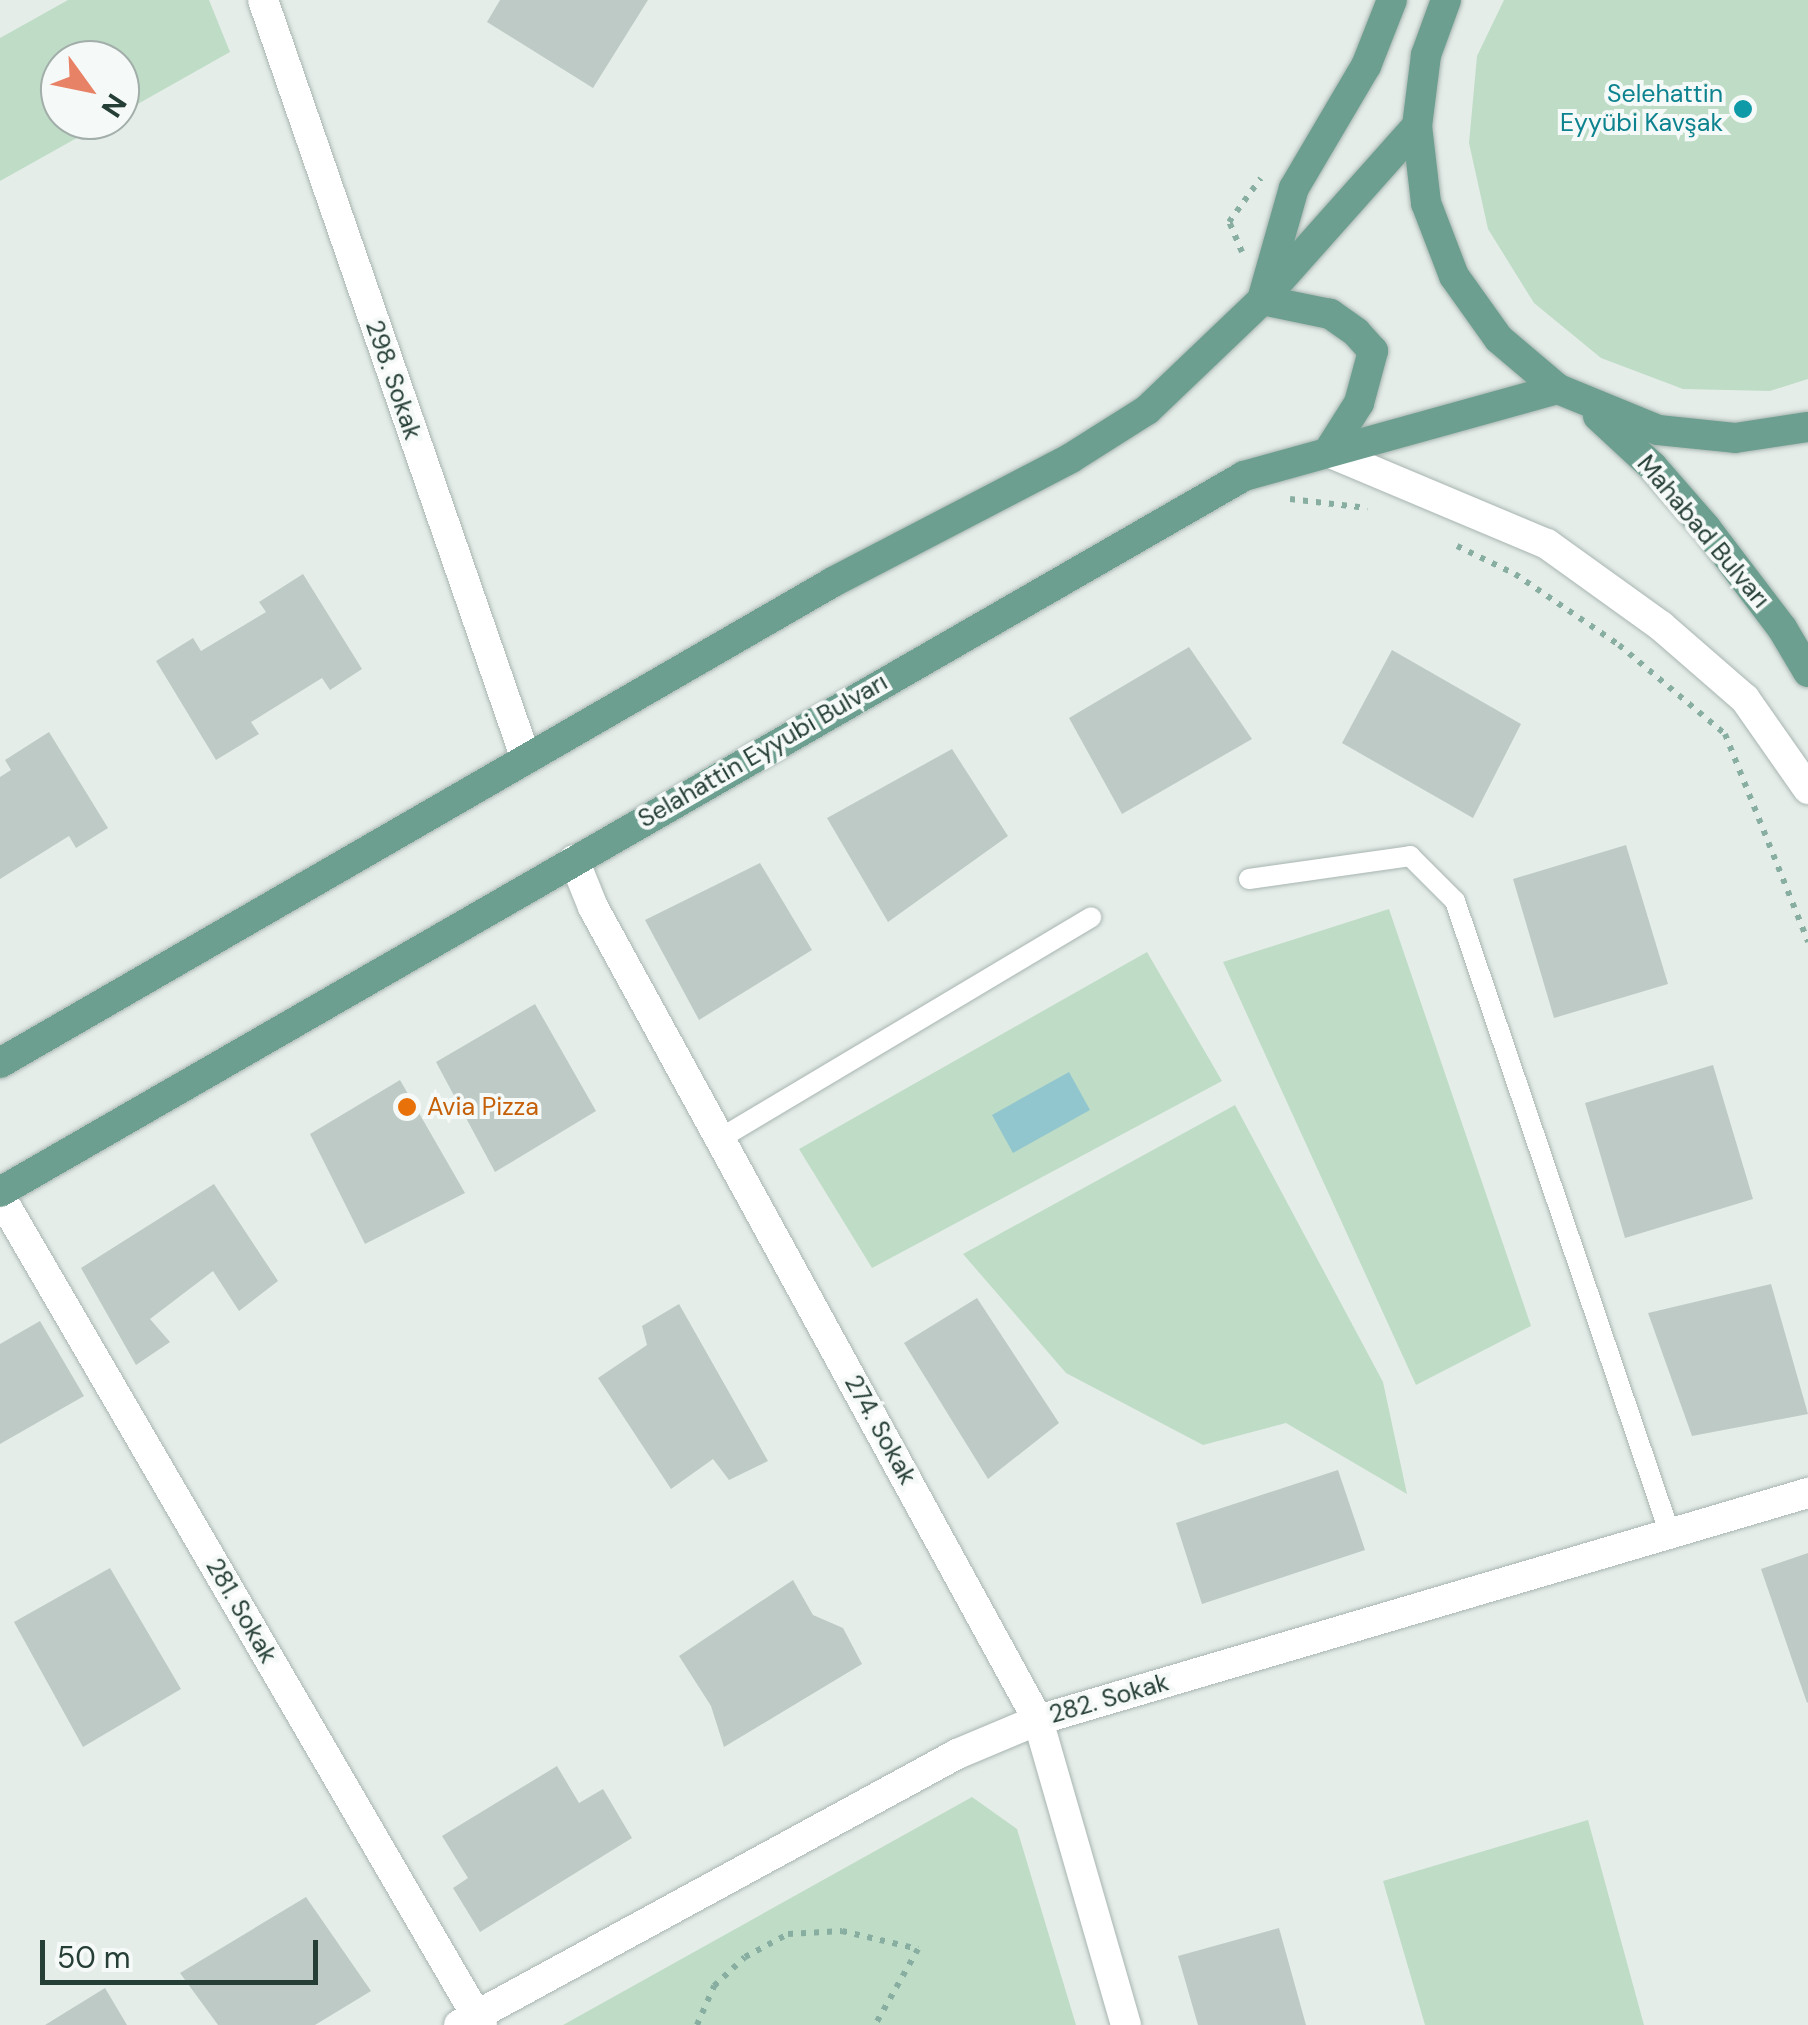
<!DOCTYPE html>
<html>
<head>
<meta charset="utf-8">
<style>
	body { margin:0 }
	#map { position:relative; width:1808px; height:2025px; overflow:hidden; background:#e5ede9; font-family:"DM Sans",sans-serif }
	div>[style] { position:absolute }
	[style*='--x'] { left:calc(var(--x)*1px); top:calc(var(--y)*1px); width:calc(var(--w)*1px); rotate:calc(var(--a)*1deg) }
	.green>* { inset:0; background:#bfdcc6 }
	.water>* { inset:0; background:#91c6ce }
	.building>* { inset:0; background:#bdcac5 }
	.path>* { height:6px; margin-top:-3px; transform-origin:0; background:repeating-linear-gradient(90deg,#87aea1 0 5px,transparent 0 13px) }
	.roads { filter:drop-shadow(0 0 2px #a8b5b0) drop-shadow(0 0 2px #a8b5b0) }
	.lane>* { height:20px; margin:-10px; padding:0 10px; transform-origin:10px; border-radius:10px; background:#fff }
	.street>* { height:30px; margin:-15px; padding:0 15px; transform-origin:15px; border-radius:15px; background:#fff }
	.secondary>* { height:30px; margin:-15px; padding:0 15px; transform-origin:15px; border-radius:15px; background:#fff }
	.primary>* { height:30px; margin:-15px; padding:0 15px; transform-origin:15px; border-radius:15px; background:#6c9f90 }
	.dots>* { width:28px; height:28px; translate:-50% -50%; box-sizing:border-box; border:5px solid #f5f9f7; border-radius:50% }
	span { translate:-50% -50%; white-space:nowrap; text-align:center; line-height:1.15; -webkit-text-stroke:8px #f5f9f7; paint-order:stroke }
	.culture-label { font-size:25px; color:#0d838f }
	.right { translate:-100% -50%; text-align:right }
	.street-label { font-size:25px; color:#253e36 }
	.food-label { font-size:25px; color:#c56008 }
	.left { translate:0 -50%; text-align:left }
	.north { position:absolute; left:40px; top:40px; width:100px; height:100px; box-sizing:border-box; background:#f5f9f7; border:2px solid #a2aeaa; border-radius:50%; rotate:123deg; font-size:28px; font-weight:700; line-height:40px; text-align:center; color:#253e36 }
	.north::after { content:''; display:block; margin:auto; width:35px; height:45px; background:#e88267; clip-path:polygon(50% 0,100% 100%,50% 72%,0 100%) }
	.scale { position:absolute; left:40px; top:1940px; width:278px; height:45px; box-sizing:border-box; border:5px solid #253e36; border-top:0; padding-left:12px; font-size:30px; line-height:35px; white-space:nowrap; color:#253e36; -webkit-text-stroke:8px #f5f9f7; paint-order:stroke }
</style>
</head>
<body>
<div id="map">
	<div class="green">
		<div style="clip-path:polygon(68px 0,209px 0,230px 52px,120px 114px,120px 60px,60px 60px,60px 120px,109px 120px,0 181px,0 38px)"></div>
		<div style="clip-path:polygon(1504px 0,1808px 0,1808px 379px,1770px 391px,1683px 389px,1601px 358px,1534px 303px,1488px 229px,1469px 143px,1477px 56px)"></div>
		<div style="clip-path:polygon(1389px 909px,1531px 1326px,1416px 1385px,1223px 962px)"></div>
		<div style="clip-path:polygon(1147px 952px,1222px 1081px,872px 1268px,799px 1149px)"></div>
		<div style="clip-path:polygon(1235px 1105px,1383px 1382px,1407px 1494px,1286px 1423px,1203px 1445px,1066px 1373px,963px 1254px)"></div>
		<div style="clip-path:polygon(972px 1797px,1017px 1829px,1076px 2025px,563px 2025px)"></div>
		<div style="clip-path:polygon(1588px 1820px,1644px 2025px,1425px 2025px,1383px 1881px)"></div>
	</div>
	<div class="water">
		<div style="clip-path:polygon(1069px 1072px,1090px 1110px,1013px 1153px,992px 1115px)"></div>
	</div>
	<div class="building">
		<div style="clip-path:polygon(500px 0,648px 0,593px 88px,487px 22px)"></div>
		<div style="clip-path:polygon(303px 574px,362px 669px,330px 690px,322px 678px,251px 722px,259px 734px,216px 760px,156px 661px,193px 638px,201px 651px,266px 612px,259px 602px)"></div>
		<div style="clip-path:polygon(1189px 647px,1252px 739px,1122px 814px,1069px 718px)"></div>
		<div style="clip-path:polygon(1392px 650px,1521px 724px,1473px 818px,1342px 743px)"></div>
		<div style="clip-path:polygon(49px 732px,108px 828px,76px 848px,69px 836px,0 879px,0 777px,11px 770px,5px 760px)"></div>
		<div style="clip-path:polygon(952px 749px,1008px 836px,888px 922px,827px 818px)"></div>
		<div style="clip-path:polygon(1626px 845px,1668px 984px,1554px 1018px,1513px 879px)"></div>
		<div style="clip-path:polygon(760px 863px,812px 950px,699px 1020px,645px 920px)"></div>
		<div style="clip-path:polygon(535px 1004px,596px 1111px,495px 1172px,436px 1062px)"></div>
		<div style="clip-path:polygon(1713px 1065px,1753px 1199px,1625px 1238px,1585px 1103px)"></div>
		<div style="clip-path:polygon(400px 1080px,465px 1193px,365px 1244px,310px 1134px)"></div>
		<div style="clip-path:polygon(214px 1184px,278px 1281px,239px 1311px,213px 1271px,150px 1319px,170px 1342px,136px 1365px,81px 1268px)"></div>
		<div style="clip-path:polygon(1771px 1284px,1808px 1414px,1692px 1436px,1648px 1313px)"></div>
		<div style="clip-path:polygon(977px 1298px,1059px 1423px,988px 1479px,904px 1343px)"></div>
		<div style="clip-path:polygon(679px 1304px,768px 1461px,729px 1480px,713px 1459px,671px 1489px,598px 1378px,647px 1345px,642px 1326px)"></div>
		<div style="clip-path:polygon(40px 1321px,84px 1396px,0 1444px,0 1344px)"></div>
		<div style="clip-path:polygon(1338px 1470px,1365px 1550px,1202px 1604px,1176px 1523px)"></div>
		<div style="clip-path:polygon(1808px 1553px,1808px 1702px,1807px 1703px,1761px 1569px)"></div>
		<div style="clip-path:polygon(110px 1568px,181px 1689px,83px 1747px,14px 1622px)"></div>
		<div style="clip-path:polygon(793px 1580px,813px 1615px,843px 1628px,862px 1664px,724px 1747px,711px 1706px,679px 1656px)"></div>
		<div style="clip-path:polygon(557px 1766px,579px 1803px,603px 1789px,632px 1838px,480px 1932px,453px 1888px,468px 1878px,442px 1836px)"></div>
		<div style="clip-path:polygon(306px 1897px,371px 1991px,315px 2025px,218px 2025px,180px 1973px)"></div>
		<div style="clip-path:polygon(1279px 1928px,1306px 2025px,1198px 2025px,1178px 1956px)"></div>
		<div style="clip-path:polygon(105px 1988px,127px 2025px,45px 2025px)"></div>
	</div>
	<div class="path">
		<div style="--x:1242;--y:252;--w:33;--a:-113"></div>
		<div style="--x:1229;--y:222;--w:54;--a:-54"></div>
		<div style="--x:1290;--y:499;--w:78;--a:6.7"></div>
		<div style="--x:1457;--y:546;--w:64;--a:25.8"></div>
		<div style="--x:1515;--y:574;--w:126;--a:34.3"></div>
		<div style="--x:1619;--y:645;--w:138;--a:40"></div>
		<div style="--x:1725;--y:734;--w:224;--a:68.2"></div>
		<div style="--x:697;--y:2025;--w:43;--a:-66.4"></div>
		<div style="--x:714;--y:1986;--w:42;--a:-43.1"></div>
		<div style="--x:745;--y:1957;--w:49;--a:-28.1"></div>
		<div style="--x:788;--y:1934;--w:54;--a:-3.2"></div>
		<div style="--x:842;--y:1931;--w:78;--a:13.3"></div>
		<div style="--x:918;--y:1949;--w:87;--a:119.5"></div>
	</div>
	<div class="roads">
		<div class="lane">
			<div style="--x:1249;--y:879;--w:163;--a:-8.1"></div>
			<div style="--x:1410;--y:856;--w:64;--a:45"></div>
			<div style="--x:1455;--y:901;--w:669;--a:71.24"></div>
			<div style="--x:721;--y:1138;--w:431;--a:-30.8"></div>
		</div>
		<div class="street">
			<div style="--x:263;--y:0;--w:803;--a:70.89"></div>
			<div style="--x:574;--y:860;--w:51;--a:68"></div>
			<div style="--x:593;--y:907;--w:927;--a:61.31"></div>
			<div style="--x:1038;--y:1720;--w:317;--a:73.9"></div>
			<div style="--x:0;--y:1196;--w:959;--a:59.83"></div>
			<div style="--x:459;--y:2025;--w:567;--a:-28.55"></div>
			<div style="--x:957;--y:1754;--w:88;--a:-22.8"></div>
			<div style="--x:1038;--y:1720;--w:803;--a:-16.43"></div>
		</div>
		<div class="secondary">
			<div style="--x:1328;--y:452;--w:238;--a:22.8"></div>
			<div style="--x:1547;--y:544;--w:140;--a:35.7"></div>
			<div style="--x:1661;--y:626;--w:111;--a:41"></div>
			<div style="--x:1745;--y:699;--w:110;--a:55"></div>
		</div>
		<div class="primary">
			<div style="--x:1446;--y:0;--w:59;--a:110"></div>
			<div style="--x:1426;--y:55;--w:72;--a:97.2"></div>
			<div style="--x:1417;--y:126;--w:78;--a:83.3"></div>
			<div style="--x:1426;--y:203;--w:78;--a:69"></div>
			<div style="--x:1454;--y:276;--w:77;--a:54.5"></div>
			<div style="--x:1499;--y:339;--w:77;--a:40.3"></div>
			<div style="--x:1558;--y:389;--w:108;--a:22.3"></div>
			<div style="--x:1658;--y:430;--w:77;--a:5.9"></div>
			<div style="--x:1735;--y:438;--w:74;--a:-8.6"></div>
			<div style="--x:1598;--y:416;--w:75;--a:42.8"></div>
			<div style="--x:1653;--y:467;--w:81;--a:49"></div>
			<div style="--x:1706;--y:528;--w:126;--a:52.8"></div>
			<div style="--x:1782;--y:628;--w:51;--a:59.4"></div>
			<div style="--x:1328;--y:452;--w:58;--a:-57.7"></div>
			<div style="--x:1359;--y:403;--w:54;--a:-74.9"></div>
			<div style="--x:1373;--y:351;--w:25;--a:-132"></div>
			<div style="--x:1356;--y:332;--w:32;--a:-145"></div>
			<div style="--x:1330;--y:314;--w:69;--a:-168.4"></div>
			<div style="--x:1262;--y:300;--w:116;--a:-74.1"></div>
			<div style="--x:1294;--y:188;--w:142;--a:-59.5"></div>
			<div style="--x:1366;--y:66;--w:71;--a:-68.5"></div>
			<div style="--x:0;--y:1063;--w:962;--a:-30"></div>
			<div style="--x:833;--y:582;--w:268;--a:-27.5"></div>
			<div style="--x:1071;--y:458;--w:90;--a:-32.3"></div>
			<div style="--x:1147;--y:410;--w:159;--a:-43.7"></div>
			<div style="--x:1262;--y:300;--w:233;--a:-48.3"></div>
			<div style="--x:0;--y:1192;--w:1435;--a:-29.92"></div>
			<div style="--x:1244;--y:476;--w:326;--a:-15.5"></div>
		</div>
	</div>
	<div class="dots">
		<div style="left:1743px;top:109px;background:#0f9aa8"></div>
		<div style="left:407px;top:1107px;background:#e8710a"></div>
	</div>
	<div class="culture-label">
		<span class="right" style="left:1723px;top:109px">Selehattin<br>Eyyübi Kavşak</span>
	</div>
	<div class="street-label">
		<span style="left:393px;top:380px;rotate:71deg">298. Sokak</span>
		<span style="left:1703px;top:532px;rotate:50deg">Mahabad Bulvarı</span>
		<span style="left:763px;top:751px;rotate:-30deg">Selahattin Eyyubi Bulvarı</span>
		<span style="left:880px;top:1430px;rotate:61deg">274. Sokak</span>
		<span style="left:241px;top:1611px;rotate:60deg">281. Sokak</span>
		<span style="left:1109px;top:1699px;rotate:-16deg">282. Sokak</span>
	</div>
	<div class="food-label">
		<span class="left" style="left:427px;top:1107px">Avia Pizza</span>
	</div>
	<div class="north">N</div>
	<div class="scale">50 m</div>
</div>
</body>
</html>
